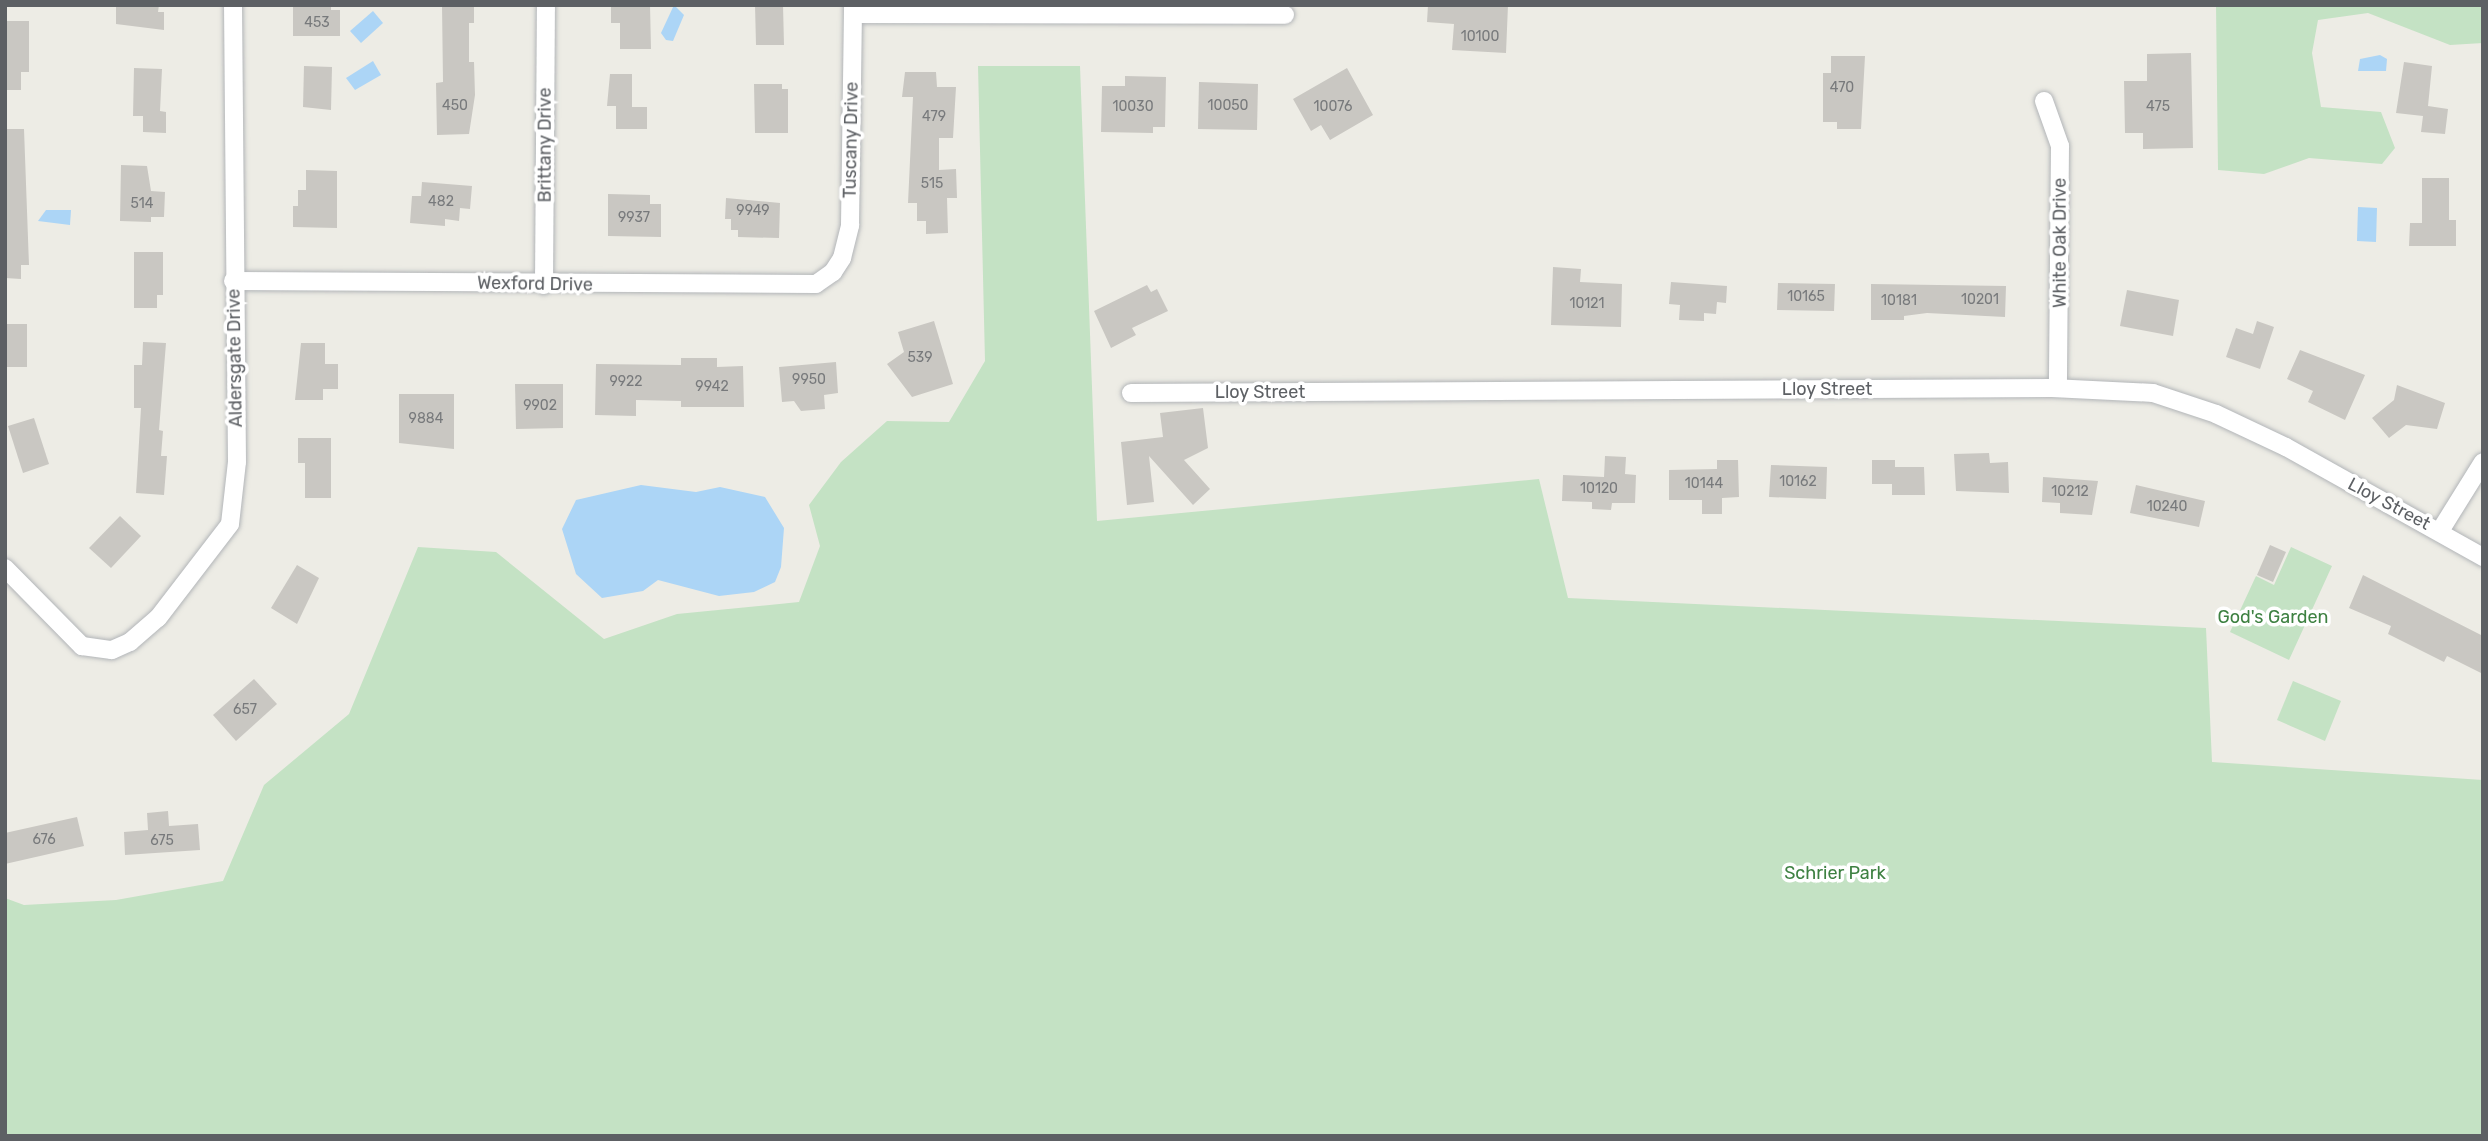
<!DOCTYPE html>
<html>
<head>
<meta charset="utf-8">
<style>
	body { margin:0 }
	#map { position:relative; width:2488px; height:1141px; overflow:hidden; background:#edece5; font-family:Rubik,sans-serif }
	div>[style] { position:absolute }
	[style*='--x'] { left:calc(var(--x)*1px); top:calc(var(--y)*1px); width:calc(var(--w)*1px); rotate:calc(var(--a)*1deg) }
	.green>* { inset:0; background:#c4e2c4 }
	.water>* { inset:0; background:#acd5f6 }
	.building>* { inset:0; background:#c9c7c2 }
	.roads { filter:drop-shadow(0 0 2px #b2b5b8) drop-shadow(0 0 2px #b2b5b8) }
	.minor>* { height:18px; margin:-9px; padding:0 9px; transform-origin:9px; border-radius:9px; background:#fff }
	span { translate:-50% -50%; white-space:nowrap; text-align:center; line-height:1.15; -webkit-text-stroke:7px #fff; paint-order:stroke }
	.number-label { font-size:14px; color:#787a7c }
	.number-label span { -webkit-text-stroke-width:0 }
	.street-label { font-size:18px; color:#5d6064 }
	.park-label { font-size:18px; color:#3e8142 }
	.frame { position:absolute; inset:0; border:7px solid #5d6064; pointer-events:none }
</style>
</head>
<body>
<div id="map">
	<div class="green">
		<div style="clip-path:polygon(2216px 5px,2483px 5px,2483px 43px,2450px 45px,2368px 13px,2318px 20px,2312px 53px,2321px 107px,2381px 112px,2395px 148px,2382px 164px,2309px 158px,2264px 174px,2218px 170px)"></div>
		<div style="clip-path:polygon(978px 66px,1080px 66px,1097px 521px,1539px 479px,1568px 598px,2206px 628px,2212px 762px,2483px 780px,2483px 1136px,5px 1136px,5px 898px,24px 905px,116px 900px,223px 881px,264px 785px,349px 714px,418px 547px,496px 552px,604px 639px,677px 614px,799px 602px,820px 546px,809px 505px,841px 462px,887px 421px,949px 422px,985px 361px)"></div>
		<div style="clip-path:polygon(2291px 547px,2332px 566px,2289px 660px,2230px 632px,2256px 576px,2274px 585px)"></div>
		<div style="clip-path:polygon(2293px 681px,2341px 701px,2325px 741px,2277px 720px)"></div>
	</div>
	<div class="water">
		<div style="clip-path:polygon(674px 5px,684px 15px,673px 41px,666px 40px,661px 33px)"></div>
		<div style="clip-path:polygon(373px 11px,383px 23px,361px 43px,350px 31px)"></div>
		<div style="clip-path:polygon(2380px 55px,2387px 59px,2386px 71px,2358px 71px,2360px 59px)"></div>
		<div style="clip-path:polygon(373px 61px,381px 75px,355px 90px,346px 78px)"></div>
		<div style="clip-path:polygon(2358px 207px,2377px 208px,2376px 242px,2357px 241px)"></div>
		<div style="clip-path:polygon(46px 210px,71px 210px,70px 225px,38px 221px)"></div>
		<div style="clip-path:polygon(641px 485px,696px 492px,720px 487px,765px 497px,784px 528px,781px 567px,775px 582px,754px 592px,719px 596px,658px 580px,643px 591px,602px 598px,576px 574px,562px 529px,576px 500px)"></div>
	</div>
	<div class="building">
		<div style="clip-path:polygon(159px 5px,158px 12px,164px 12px,164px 30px,116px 24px,116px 7px)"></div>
		<div style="clip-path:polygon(293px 5px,331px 5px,331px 10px,340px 10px,340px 36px,293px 36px)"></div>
		<div style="clip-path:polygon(442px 5px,474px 5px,474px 23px,469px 23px,469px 62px,474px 62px,475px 95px,469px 134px,437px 135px,436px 83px,443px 82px)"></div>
		<div style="clip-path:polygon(611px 5px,650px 5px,651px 49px,620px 49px,620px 23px,611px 23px)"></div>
		<div style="clip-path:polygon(755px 5px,783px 5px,784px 45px,756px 45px)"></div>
		<div style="clip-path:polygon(1428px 5px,1508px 5px,1506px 53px,1452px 50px,1454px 24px,1427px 22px)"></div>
		<div style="clip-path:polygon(5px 21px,29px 21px,29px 72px,21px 72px,21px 90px,5px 90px)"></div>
		<div style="clip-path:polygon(2191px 53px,2193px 148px,2143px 149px,2143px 133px,2125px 133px,2124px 81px,2147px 81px,2147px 54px)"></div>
		<div style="clip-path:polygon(1831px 56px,1865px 56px,1861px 129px,1837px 129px,1837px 122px,1823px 122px,1823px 73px,1831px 73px)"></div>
		<div style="clip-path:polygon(2404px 62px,2432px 66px,2428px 106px,2448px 109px,2445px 134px,2421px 132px,2423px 116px,2396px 113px)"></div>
		<div style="clip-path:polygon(304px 66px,332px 67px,331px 110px,303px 107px)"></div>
		<div style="clip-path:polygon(134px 68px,162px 69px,160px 111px,166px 112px,166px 133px,143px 132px,143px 116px,133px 116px)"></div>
		<div style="clip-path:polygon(1347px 68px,1373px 115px,1330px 140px,1321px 125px,1311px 131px,1293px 99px)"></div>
		<div style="clip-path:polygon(905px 72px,936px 72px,937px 87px,956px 87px,953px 138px,939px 138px,939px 170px,956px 169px,957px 198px,947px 198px,948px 233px,926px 234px,926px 221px,917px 221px,917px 203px,908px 203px,913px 97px,902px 97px)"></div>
		<div style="clip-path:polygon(610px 74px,632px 74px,632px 107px,647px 107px,647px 129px,616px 129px,616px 106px,607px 106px)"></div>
		<div style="clip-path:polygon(1125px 76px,1166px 77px,1165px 127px,1153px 127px,1153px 133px,1101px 132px,1102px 86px,1125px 86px)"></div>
		<div style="clip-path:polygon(1199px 82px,1258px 84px,1257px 130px,1198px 129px)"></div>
		<div style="clip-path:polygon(754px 84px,782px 84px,782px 89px,788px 89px,788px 133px,755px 133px)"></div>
		<div style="clip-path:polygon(5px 129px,24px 129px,29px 265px,21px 265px,21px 279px,5px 278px)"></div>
		<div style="clip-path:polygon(121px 165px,147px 166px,151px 191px,165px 192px,164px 217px,151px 217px,151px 222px,120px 221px)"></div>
		<div style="clip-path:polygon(306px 170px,337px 171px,337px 228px,293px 227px,293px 206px,298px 206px,298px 190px,306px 190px)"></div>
		<div style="clip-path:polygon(2422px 178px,2449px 178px,2449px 220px,2456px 220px,2456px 246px,2409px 246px,2410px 223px,2422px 223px)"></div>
		<div style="clip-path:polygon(422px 182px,472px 186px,470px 209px,460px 208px,459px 221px,445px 219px,445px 226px,410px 223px,412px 196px,421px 196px)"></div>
		<div style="clip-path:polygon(608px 194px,650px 195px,650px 204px,661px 204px,661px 237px,608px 236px)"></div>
		<div style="clip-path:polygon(726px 198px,780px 203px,779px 238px,738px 237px,738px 230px,731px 230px,731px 219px,725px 219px)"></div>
		<div style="clip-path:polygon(134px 252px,163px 252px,163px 295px,157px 295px,157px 308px,134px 308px)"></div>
		<div style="clip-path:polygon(1553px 267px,1581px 269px,1580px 282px,1622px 284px,1621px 327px,1551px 325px)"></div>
		<div style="clip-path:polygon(1671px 282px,1727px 286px,1726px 303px,1717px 302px,1716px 314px,1704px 313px,1704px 321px,1679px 320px,1680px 305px,1669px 304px)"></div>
		<div style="clip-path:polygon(1778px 283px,1835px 284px,1834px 311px,1777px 310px)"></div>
		<div style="clip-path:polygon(1871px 284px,2006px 286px,2005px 317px,1927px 313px,1904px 316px,1904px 320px,1871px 320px)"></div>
		<div style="clip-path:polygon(1147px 285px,1151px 292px,1157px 289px,1168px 311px,1132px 328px,1136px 335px,1111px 348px,1094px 311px)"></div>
		<div style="clip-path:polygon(2127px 290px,2179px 300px,2173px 336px,2120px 326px)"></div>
		<div style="clip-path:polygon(934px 321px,953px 384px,912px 397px,887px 364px,904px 352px,898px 332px)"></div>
		<div style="clip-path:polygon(2257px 321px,2274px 327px,2260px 369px,2226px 357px,2236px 328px,2253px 334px)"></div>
		<div style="clip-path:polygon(5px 324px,27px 324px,27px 367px,5px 367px)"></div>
		<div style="clip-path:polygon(143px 342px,166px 343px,159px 430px,163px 431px,161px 456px,167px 456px,164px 495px,136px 493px,141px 408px,134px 408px,134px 365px,142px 365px)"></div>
		<div style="clip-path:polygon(301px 343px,325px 343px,325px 364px,338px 364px,338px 389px,323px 389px,323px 400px,295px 400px)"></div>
		<div style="clip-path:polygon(2300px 350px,2365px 375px,2345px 420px,2308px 402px,2313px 391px,2287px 379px)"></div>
		<div style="clip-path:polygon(681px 358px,717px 358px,717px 367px,743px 366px,744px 407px,681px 407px,681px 401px,636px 400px,636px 416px,595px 415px,596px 364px,681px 365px)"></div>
		<div style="clip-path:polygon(836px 362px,838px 393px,824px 395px,825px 409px,801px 411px,794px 401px,782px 402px,779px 367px)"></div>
		<div style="clip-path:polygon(515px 384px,563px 384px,563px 428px,516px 429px)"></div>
		<div style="clip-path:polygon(2397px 385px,2445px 403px,2437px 429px,2406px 425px,2389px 438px,2372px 418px,2394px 400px)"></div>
		<div style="clip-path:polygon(399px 394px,454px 394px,454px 449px,399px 443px)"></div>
		<div style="clip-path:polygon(1203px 408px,1208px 448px,1184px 460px,1210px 489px,1193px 505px,1149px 456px,1154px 502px,1127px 505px,1121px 442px,1163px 437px,1160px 413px)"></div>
		<div style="clip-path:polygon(34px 418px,49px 464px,23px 473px,8px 426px)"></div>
		<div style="clip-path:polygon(298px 438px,331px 438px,331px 498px,305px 498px,305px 463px,298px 463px)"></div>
		<div style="clip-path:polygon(1989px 453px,1990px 463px,2008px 462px,2009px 493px,1956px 491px,1954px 454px)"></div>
		<div style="clip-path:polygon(1605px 456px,1626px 457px,1625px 474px,1636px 475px,1635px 503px,1612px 503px,1611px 510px,1592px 509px,1592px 502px,1562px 501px,1563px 475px,1604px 477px)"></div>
		<div style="clip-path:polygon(1717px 460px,1738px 460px,1739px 497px,1722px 498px,1722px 514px,1702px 514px,1702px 500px,1669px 500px,1669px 470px,1717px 469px)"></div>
		<div style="clip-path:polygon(1872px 460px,1895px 460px,1895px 467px,1924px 467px,1925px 495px,1892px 495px,1892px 484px,1872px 484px)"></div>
		<div style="clip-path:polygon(1771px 465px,1827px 467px,1826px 499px,1769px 497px)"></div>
		<div style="clip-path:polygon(2043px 477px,2098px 481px,2092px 515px,2060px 513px,2060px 503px,2042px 502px)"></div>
		<div style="clip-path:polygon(2136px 485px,2205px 501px,2199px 527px,2130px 513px)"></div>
		<div style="clip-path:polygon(120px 516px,141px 536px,111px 568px,89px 548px)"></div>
		<div style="clip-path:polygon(2270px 545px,2286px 552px,2273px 582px,2257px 575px)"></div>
		<div style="clip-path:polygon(297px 565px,319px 578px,297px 624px,271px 608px)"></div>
		<div style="clip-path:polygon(2363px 575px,2483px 636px,2483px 674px,2447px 656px,2444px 662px,2388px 634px,2391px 626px,2349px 608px)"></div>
		<div style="clip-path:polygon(254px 679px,277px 704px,236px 741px,213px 715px)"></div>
		<div style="clip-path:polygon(168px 811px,169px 826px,198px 824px,200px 850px,125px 855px,124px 832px,148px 830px,147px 813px)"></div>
		<div style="clip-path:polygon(77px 817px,84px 846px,5px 864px,5px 833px)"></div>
	</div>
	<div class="roads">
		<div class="minor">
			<div style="--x:853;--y:14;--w:432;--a:0.1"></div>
			<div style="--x:2044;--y:101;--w:48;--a:70.4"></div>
			<div style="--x:2060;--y:146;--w:242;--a:90.5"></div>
			<div style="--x:233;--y:281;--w:583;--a:0.29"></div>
			<div style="--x:816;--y:284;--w:21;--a:-35"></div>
			<div style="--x:833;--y:272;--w:17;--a:-57"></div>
			<div style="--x:842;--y:258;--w:34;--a:-76"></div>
			<div style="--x:850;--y:225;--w:220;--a:-89.2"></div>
			<div style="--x:544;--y:285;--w:280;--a:-89.6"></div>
			<div style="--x:1131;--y:393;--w:921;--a:-0.31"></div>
			<div style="--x:2052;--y:388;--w:101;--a:2.8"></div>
			<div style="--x:2153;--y:393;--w:66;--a:18.4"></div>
			<div style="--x:2216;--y:414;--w:77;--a:25.2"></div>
			<div style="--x:2286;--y:447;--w:226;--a:29.2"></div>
			<div style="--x:2440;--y:531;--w:81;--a:-58.1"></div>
			<div style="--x:5;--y:568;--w:110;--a:45.4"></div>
			<div style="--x:82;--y:646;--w:30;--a:8"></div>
			<div style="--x:112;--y:650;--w:20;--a:-24"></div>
			<div style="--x:130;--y:642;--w:37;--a:-41"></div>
			<div style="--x:158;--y:618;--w:118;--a:-52.5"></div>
			<div style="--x:230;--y:524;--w:62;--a:-83.6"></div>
			<div style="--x:237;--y:462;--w:457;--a:-90.5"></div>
		</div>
	</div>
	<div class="number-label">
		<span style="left:317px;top:23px">453</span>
		<span style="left:1480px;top:37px">10100</span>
		<span style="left:1842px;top:88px">470</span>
		<span style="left:455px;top:106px">450</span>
		<span style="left:1228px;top:106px">10050</span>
		<span style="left:1133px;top:107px">10030</span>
		<span style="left:1333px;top:107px">10076</span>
		<span style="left:2158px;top:107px">475</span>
		<span style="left:934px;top:117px">479</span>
		<span style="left:932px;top:184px">515</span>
		<span style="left:441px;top:202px">482</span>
		<span style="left:142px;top:204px">514</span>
		<span style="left:753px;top:211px">9949</span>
		<span style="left:634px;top:218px">9937</span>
		<span style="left:1806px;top:297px">10165</span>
		<span style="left:1980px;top:300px">10201</span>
		<span style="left:1899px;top:301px">10181</span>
		<span style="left:1587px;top:304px">10121</span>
		<span style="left:920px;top:358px">539</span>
		<span style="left:809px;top:380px">9950</span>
		<span style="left:626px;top:382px">9922</span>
		<span style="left:712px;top:387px">9942</span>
		<span style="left:540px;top:406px">9902</span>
		<span style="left:426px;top:419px">9884</span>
		<span style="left:1798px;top:482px">10162</span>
		<span style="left:1704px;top:484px">10144</span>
		<span style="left:1599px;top:489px">10120</span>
		<span style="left:2070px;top:492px">10212</span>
		<span style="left:2167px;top:507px">10240</span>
		<span style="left:245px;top:710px">657</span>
		<span style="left:44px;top:840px">676</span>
		<span style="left:162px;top:841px">675</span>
	</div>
	<div class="street-label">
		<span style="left:851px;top:140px;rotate:-89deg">Tuscany Drive</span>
		<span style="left:545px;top:145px;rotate:-90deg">Brittany Drive</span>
		<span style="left:2060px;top:243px;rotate:-90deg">White Oak Drive</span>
		<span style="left:535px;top:284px;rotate:1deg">Wexford Drive</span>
		<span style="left:235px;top:358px;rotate:-91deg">Aldersgate Drive</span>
		<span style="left:1827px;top:389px">Lloy Street</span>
		<span style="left:1260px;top:392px">Lloy Street</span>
		<span style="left:2389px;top:504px;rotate:28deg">Lloy Street</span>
	</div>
	<div class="park-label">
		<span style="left:2273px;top:617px">God's Garden</span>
		<span style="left:1835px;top:873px">Schrier Park</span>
	</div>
	<div class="frame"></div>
</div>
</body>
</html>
